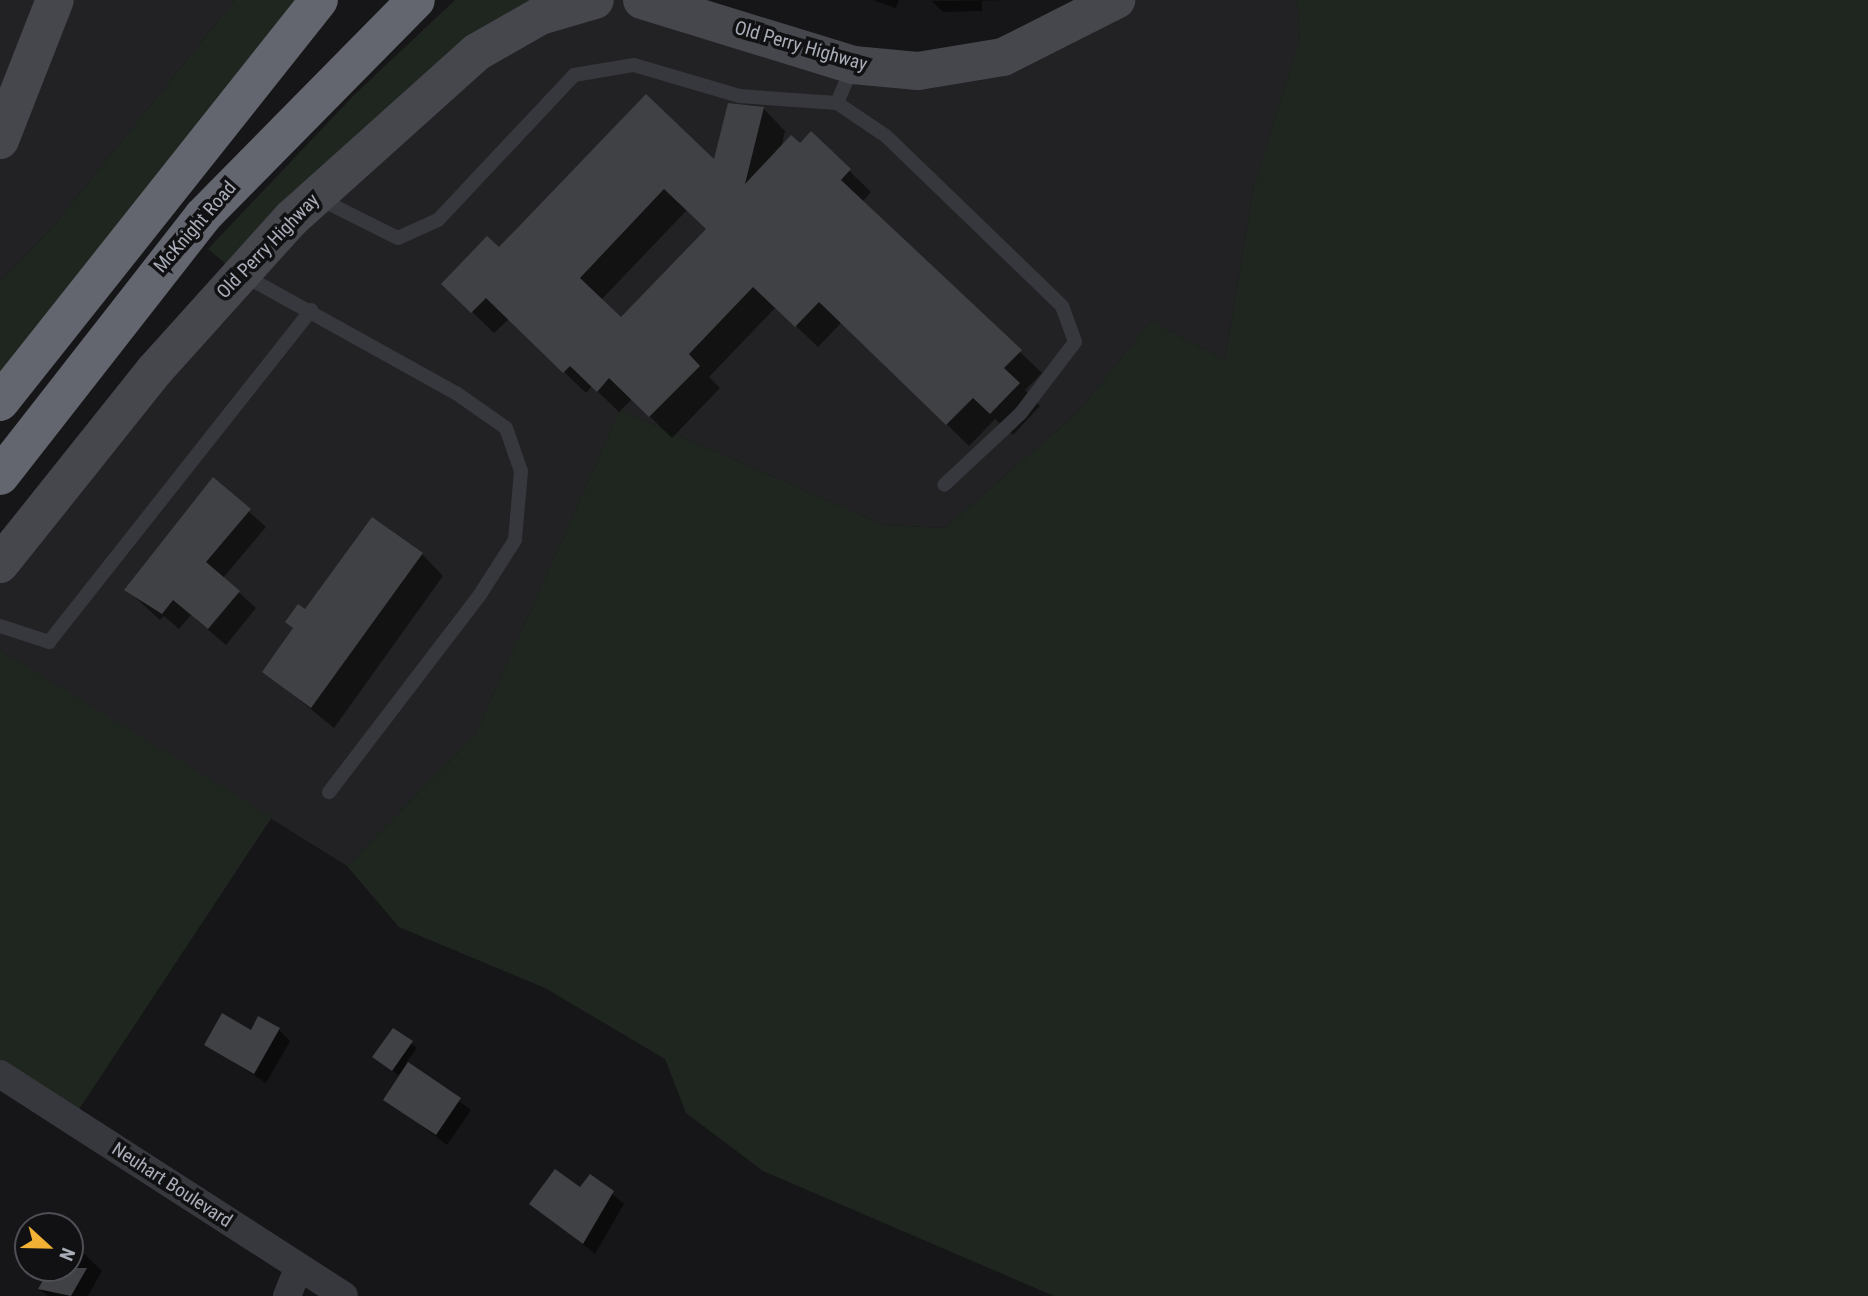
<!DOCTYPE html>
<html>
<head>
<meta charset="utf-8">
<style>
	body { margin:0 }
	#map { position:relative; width:1868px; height:1296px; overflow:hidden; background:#161618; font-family:"Roboto Condensed",sans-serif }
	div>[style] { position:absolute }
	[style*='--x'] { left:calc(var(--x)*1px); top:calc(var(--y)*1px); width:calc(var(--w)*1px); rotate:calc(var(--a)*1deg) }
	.built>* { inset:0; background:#222225 }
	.green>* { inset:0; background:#1e261f }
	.shadow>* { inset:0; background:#0007 }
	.building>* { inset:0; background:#404145 }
	.lane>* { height:14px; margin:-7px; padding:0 7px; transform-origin:7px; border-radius:7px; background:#37383d }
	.street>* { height:28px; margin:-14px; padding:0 14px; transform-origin:14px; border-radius:14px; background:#37383d }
	.secondary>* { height:38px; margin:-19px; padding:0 19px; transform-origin:19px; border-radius:19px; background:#45474d }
	.highway>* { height:38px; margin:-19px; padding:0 19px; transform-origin:19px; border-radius:19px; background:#63666e }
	span { translate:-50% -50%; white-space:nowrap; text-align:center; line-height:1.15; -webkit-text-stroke:7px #111113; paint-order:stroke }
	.street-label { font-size:19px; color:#a8adb8 }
	.north { position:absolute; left:14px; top:1212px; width:70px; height:70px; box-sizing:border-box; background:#111113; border:2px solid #4d4f55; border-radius:50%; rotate:112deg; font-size:19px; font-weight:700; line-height:28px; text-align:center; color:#a8adb8 }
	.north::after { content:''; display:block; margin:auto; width:24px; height:32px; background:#f2b134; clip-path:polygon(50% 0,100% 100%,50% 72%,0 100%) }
</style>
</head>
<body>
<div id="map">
	<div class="built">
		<div style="clip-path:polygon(0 0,235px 0,56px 223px,0 282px)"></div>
		<div style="clip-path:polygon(595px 0,642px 0,918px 71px,1116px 0,1297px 0,1300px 38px,1254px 186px,1225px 360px,1151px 321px,1077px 413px,945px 528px,884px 525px,620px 410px,475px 735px,347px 866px,0 650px,0 564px,154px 371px,477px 52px)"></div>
	</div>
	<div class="green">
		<div style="clip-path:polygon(235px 0,319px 0,0 402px,0 282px,56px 223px)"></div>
		<div style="clip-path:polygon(455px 0,538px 0,227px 265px,208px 249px,354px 95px)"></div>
		<div style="clip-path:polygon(1297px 0,1868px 0,1868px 1296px,1054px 1296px,763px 1171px,686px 1113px,665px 1059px,545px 988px,399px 927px,347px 866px,475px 735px,620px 410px,884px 525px,945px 528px,1077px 413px,1151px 321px,1225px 360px,1254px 186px,1300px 38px)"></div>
		<div style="clip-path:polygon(0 650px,272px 817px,72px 1120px,0 1074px)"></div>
	</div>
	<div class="shadow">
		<div style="clip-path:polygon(873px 0,899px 0,896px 8px)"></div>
		<div style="clip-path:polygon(1008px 0,982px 1px,982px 11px,943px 12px,932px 1px)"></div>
		<div style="clip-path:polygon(evenodd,729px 105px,764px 109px,785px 131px,781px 149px,800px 146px,811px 134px,871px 192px,862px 202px,1042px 373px,1025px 390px,1040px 406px,1013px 435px,995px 419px,969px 446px,842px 322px,818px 347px,776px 307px,709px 377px,720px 388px,672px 438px,632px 399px,619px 412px,592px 386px,586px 393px,509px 319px,494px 333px,465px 305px,499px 249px,715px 162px,729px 105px,687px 210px,708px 229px,621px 320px,601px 300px,687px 210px)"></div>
		<div style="clip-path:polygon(213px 480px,266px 527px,223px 578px,256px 608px,226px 645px,191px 615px,179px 629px,164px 616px,160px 620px,126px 589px)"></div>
		<div style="clip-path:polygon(422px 554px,443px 576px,334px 728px,264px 671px,306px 612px)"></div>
		<div style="clip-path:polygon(279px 1030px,290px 1041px,266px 1083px,206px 1044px)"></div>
		<div style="clip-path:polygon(394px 1030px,417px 1048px,406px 1063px,471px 1110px,447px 1145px,386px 1099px,408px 1066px,398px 1075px,380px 1062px)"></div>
		<div style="clip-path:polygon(591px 1176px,624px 1204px,595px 1254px,531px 1204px,580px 1190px)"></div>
		<div style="clip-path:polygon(70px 1240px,102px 1271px,88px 1296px,48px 1296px,40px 1289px,46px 1268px,70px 1268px)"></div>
	</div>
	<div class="building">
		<div style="clip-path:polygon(evenodd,646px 94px,714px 159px,728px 103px,764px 107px,745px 184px,791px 135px,800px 143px,811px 131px,851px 169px,841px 180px,1022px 350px,1004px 368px,1020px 383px,990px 414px,973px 398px,946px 425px,819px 302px,795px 327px,753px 287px,689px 354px,700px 366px,649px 417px,609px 378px,597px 392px,570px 366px,563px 373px,486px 298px,471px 313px,441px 284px,487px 236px,499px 247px,646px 94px,664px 189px,706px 229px,621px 317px,580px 278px,664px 189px)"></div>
		<div style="clip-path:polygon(213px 477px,251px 509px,206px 562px,240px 591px,208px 629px,173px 600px,162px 614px,124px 590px)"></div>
		<div style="clip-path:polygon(372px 517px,423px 553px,311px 708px,262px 672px,293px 628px,285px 622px,298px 604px,305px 609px)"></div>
		<div style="clip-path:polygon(222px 1013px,251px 1030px,258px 1016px,280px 1028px,254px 1074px,204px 1045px)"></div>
		<div style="clip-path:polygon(393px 1028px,413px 1041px,392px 1071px,372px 1057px)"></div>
		<div style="clip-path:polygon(408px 1062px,461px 1098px,436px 1135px,383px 1100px)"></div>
		<div style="clip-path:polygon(555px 1169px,580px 1187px,590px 1174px,614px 1191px,583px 1244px,529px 1204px)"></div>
		<div style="clip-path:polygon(50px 1268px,87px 1268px,71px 1296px,38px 1289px)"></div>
	</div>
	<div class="lane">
		<div style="--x:837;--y:103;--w:59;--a:34"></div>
		<div style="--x:886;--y:136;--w:245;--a:44"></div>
		<div style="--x:1062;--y:306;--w:38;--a:70"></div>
		<div style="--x:1075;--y:342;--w:89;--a:127.3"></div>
		<div style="--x:1021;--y:413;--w:105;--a:136.9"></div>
		<div style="--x:320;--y:199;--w:87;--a:26.6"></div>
		<div style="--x:398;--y:238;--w:44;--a:-24.2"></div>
		<div style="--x:438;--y:220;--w:199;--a:-46.8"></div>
		<div style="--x:574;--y:75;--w:61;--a:-9.5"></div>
		<div style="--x:634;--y:65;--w:109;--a:16.4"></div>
		<div style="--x:739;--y:96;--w:98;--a:4.1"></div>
		<div style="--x:837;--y:103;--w:41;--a:-67.2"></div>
		<div style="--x:243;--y:275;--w:244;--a:29"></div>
		<div style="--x:456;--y:393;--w:61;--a:35"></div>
		<div style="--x:506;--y:428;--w:46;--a:70.8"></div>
		<div style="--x:521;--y:471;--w:69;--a:95"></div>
		<div style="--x:515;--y:540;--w:67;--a:122.7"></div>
		<div style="--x:479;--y:596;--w:247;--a:127.4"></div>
		<div style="--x:0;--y:626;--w:52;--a:18.1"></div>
		<div style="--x:49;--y:642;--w:423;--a:-51.7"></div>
	</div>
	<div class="street">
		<div style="--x:0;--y:1074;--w:409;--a:32.8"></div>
		<div style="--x:287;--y:1296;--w:31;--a:-68"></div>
	</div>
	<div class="secondary">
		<div style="--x:642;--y:0;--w:221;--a:17.1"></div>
		<div style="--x:853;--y:65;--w:65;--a:5.3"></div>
		<div style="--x:918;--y:71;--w:86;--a:-9.4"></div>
		<div style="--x:1003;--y:57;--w:127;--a:-26.8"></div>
		<div style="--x:0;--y:140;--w:150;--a:-68.6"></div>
		<div style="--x:0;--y:564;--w:247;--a:-51.4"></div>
		<div style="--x:154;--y:371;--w:206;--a:-48"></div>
		<div style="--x:292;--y:218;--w:249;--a:-41.9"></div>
		<div style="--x:477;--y:52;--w:73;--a:-29.7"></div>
		<div style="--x:540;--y:16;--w:57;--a:-16.2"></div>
	</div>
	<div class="highway">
		<div style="--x:0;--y:402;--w:513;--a:-51.57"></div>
		<div style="--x:0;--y:476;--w:330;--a:-52"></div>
		<div style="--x:203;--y:216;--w:303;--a:-45.4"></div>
	</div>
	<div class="street-label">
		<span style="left:801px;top:46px;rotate:16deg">Old Perry Highway</span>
		<span style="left:195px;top:227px;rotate:-49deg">McKnight Road</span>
		<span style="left:268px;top:246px;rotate:-46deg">Old Perry Highway</span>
		<span style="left:172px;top:1185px;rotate:33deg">Neuhart Boulevard</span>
	</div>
	<div class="north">N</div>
</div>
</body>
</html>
